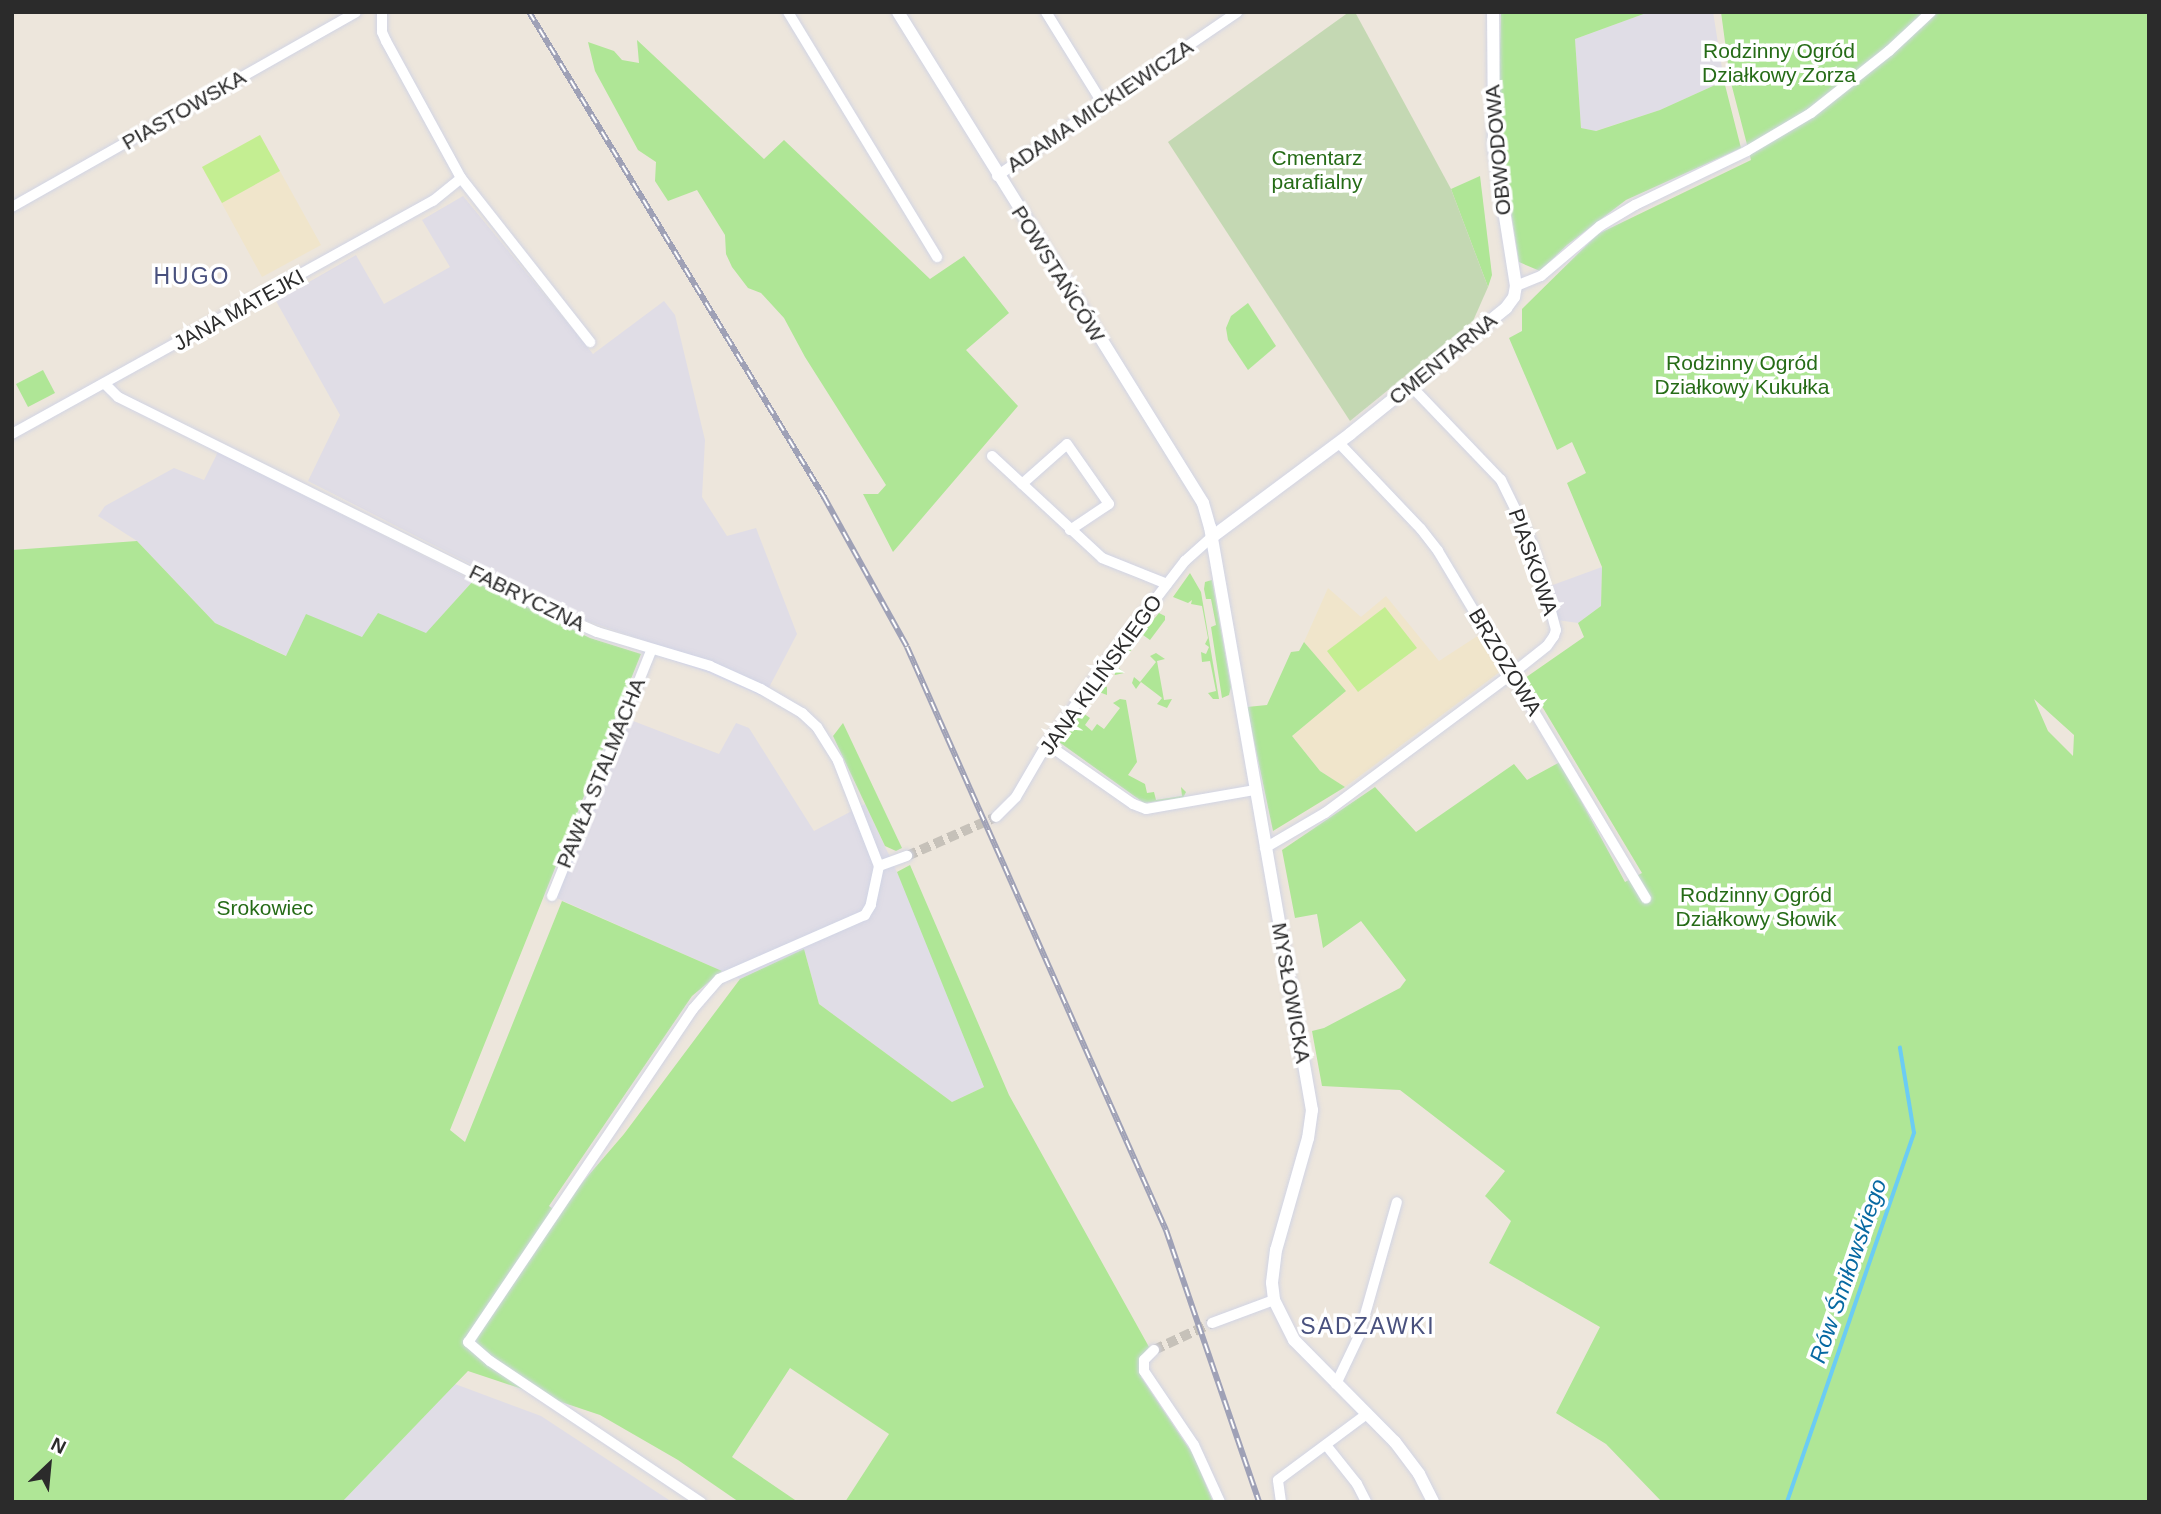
<!DOCTYPE html>
<html>
<head>
<meta charset="utf-8">
<style>
	body { margin:0 }
	#map { position:relative; width:2161px; height:1514px; overflow:hidden; background:#ede6dc; font-family:Helvetica,sans-serif }
	div>[style] { position:absolute }
	[style*='--x'] { left:calc(var(--x)*1px); top:calc(var(--y)*1px); width:calc(var(--w)*1px); rotate:calc(var(--a)*1deg) }
	.industrial>* { inset:0; background:#e0dde6 }
	.education>* { inset:0; background:#f0e5cb }
	.green>* { inset:0; background:#afe696 }
	.cemetery>* { inset:0; background:#c4d8b3 }
	.pitch>* { inset:0; background:#c4ee92 }
	.stream>* { height:3.5px; margin:-1.75px; padding:0 1.75px; transform-origin:1.75px; border-radius:1.75px; background:#6bccf4 }
	.street-tunnel>* { height:10px; margin-top:-5px; transform-origin:0; background:repeating-linear-gradient(90deg,#c6c1b9 0 10px,transparent 0 15px) }
	.roads { filter:drop-shadow(0 0 2px #d1d4e4) drop-shadow(0 0 2px #d1d4e4) }
	.street>* { height:10px; margin:-5px; padding:0 5px; transform-origin:5px; border-radius:5px; background:#fff }
	.secondary>* { height:12px; margin:-6px; padding:0 6px; transform-origin:6px; border-radius:6px; background:#fff }
	.rail>* { height:6px; margin-top:-3px; transform-origin:0; background:repeating-linear-gradient(90deg,#fff 0 10px,#9fa1b6 0 20px); box-sizing:border-box; border-block:2px solid #9fa1b6 }
	span { translate:-50% -50%; white-space:nowrap; text-align:center; line-height:1.15; -webkit-text-stroke:7px #fff; paint-order:stroke }
	.park-label { font-size:21px; color:#266c17 }
	.street-label { font-size:21px; color:#2b2b2b }
	.neighbourhood-label { font-size:23px; color:#49517e; letter-spacing:2px }
	.water-label { font-size:23px; color:#0769a2; font-style:italic }
	.frame { position:absolute; inset:0; border:14px solid #2b2b2b; pointer-events:none }
	.north { position:absolute; left:14px; top:1430px; width:70px; height:70px; -webkit-text-stroke:5px #fff; paint-order:stroke; rotate:26deg; font-size:19px; font-weight:700; line-height:28px; text-align:center; color:#2b2b2b }
	.north::after { content:''; display:block; margin:auto; width:24px; height:32px; background:#2b2b2b; clip-path:polygon(50% 0,100% 100%,50% 72%,0 100%) }
</style>
</head>
<body>
<div id="map">
	<div class="industrial">
		<div style="clip-path:polygon(1649px 12px,1713px 12px,1724px 81px,1660px 110px,1595px 131px,1581px 128px,1575px 39px)"></div>
		<div style="clip-path:polygon(463px 196px,593px 354px,664px 301px,675px 315px,705px 440px,702px 497px,727px 536px,756px 528px,797px 634px,764px 697px,709px 673px,651px 653px,649px 642px,573px 616px,308px 481px,340px 415px,276px 301px,356px 255px,384px 304px,450px 267px,422px 220px)"></div>
		<div style="clip-path:polygon(218px 452px,473px 581px,426px 634px,378px 614px,363px 637px,287px 656px,215px 623px,137px 541px,98px 516px,105px 506px,174px 468px,204px 480px)"></div>
		<div style="clip-path:polygon(1602px 567px,1601px 606px,1578px 623px,1557px 620px,1550px 586px)"></div>
		<div style="clip-path:polygon(628px 719px,719px 754px,736px 723px,749px 728px,814px 831px,865px 804px,904px 887px,984px 1087px,952px 1102px,819px 1004px,804px 949px,740px 979px,552px 896px)"></div>
		<div style="clip-path:polygon(455px 1384px,541px 1416px,672px 1502px,342px 1502px)"></div>
	</div>
	<div class="education">
		<div style="clip-path:polygon(260px 135px,321px 245px,262px 277px,202px 167px)"></div>
		<div style="clip-path:polygon(1328px 588px,1361px 617px,1386px 596px,1439px 661px,1479px 635px,1501px 671px,1345px 787px,1320px 771px,1292px 736px,1345px 691px,1304px 642px)"></div>
	</div>
	<div class="green">
		<div style="clip-path:polygon(1501px 12px,1649px 12px,1575px 39px,1581px 128px,1596px 131px,1660px 110px,1724px 81px,1741px 148px,1626px 200px,1567px 245px,1540px 271px,1519px 262px,1498px 129px)"></div>
		<div style="clip-path:polygon(evenodd,1721px 12px,2149px 12px,2149px 1502px,1662px 1502px,1606px 1444px,1556px 1413px,1600px 1327px,1489px 1263px,1511px 1221px,1485px 1196px,1505px 1171px,1400px 1090px,1322px 1086px,1312px 1031px,1324px 1028px,1400px 988px,1406px 980px,1361px 921px,1323px 948px,1317px 914px,1295px 918px,1282px 850px,1375px 787px,1416px 832px,1514px 764px,1527px 780px,1560px 762px,1625px 882px,1642px 873px,1525px 678px,1584px 637px,1578px 623px,1601px 606px,1602px 567px,1567px 483px,1586px 473px,1572px 442px,1557px 450px,1509px 338px,1522px 331px,1522px 309px,1598px 234px,1751px 160px,1730px 79px,1721px 12px,2034px 699px,2074px 735px,2073px 756px,2048px 731px,2034px 699px)"></div>
		<div style="clip-path:polygon(637px 40px,764px 159px,784px 140px,930px 279px,964px 256px,1009px 313px,966px 350px,1018px 406px,893px 552px,863px 494px,878px 494px,886px 485px,805px 357px,784px 318px,761px 293px,748px 288px,732px 267px,726px 254px,725px 235px,697px 190px,668px 201px,655px 181px,656px 162px,638px 150px,595px 71px,588px 42px,614px 51px,622px 60px,639px 63px)"></div>
		<div style="clip-path:polygon(1480px 176px,1492px 275px,1488px 287px,1451px 189px)"></div>
		<div style="clip-path:polygon(1248px 303px,1276px 346px,1248px 370px,1228px 340px,1226px 328px,1231px 316px)"></div>
		<div style="clip-path:polygon(43px 370px,55px 393px,28px 407px,16px 384px)"></div>
		<div style="clip-path:polygon(137px 541px,215px 623px,286px 656px,306px 614px,362px 637px,378px 613px,426px 633px,473px 581px,590px 638px,641px 654px,450px 1130px,465px 1142px,562px 901px,722px 971px,692px 996px,549px 1206px,557px 1212px,624px 1134px,740px 979px,804px 949px,819px 1004px,952px 1102px,984px 1087px,897px 872px,910px 865px,1009px 1095px,1149px 1347px,1139px 1360px,1141px 1377px,1194px 1456px,1213px 1502px,845px 1502px,889px 1434px,790px 1368px,732px 1457px,798px 1502px,739px 1502px,678px 1460px,600px 1415px,468px 1371px,342px 1502px,12px 1502px,12px 550px)"></div>
		<div style="clip-path:polygon(1190px 573px,1201px 592px,1219px 699px,1213px 699px,1208px 693px,1216px 691px,1210px 661px,1202px 662px,1201px 652px,1206px 654px,1209px 647px,1205px 644px,1208px 638px,1202px 606px,1191px 604px,1192px 600px,1188px 603px,1173px 597px)"></div>
		<div style="clip-path:polygon(1212px 580px,1231px 687px,1229px 695px,1222px 698px,1211px 627px,1216px 625px,1211px 599px,1206px 599px,1204px 589px,1205px 582px)"></div>
		<div style="clip-path:polygon(1159px 613px,1165px 616px,1165px 620px,1150px 640px,1143px 635px,1118px 667px,1124px 673px,1115px 675px,1112px 669px)"></div>
		<div style="clip-path:polygon(1304px 642px,1346px 691px,1292px 736px,1320px 771px,1345px 787px,1273px 831px,1247px 707px,1267px 705px,1291px 652px,1299px 651px)"></div>
		<div style="clip-path:polygon(1156px 653px,1165px 659px,1157px 661px,1164px 700px,1172px 699px,1167px 708px,1157px 704px,1162px 698px,1141px 682px,1136px 689px,1132px 683px,1134px 677px,1140px 682px,1156px 662px,1150px 656px)"></div>
		<div style="clip-path:polygon(1100px 684px,1107px 687px,1107px 695px,1099px 692px,1083px 713px,1090px 718px,1085px 725px,1092px 731px,1097px 724px,1104px 729px,1120px 708px,1113px 703px,1120px 699px,1126px 700px,1137px 762px,1128px 775px,1145px 784px,1147px 793px,1154px 792px,1156px 800px,1182px 796px,1181px 787px,1186px 792px,1183px 798px,1144px 803px,1059px 742px)"></div>
		<div style="clip-path:polygon(843px 723px,902px 848px,896px 851px,885px 846px,833px 736px)"></div>
	</div>
	<div class="cemetery">
		<div style="clip-path:polygon(1349px 12px,1355px 12px,1451px 189px,1488px 287px,1473px 321px,1350px 421px,1168px 142px)"></div>
	</div>
	<div class="pitch">
		<div style="clip-path:polygon(260px 135px,280px 171px,222px 203px,202px 167px)"></div>
		<div style="clip-path:polygon(1385px 607px,1417px 648px,1358px 692px,1327px 651px)"></div>
	</div>
	<div class="stream">
		<div style="--x:1787;--y:1502;--w:390;--a:-71"></div>
		<div style="--x:1914;--y:1133;--w:86;--a:-99.4"></div>
	</div>
	<div class="street-tunnel">
		<div style="--x:907;--y:856;--w:97;--a:-23.7"></div>
		<div style="--x:1154;--y:1350;--w:64;--a:-25"></div>
	</div>
	<div class="roads">
		<div class="street">
			<div style="--x:382;--y:12;--w:20;--a:90"></div>
			<div style="--x:382;--y:32;--w:10;--a:66"></div>
			<div style="--x:386;--y:41;--w:156;--a:61.3"></div>
			<div style="--x:461;--y:178;--w:209;--a:51.8"></div>
			<div style="--x:788;--y:12;--w:287;--a:58.7"></div>
			<div style="--x:1046;--y:12;--w:108;--a:58.2"></div>
			<div style="--x:997;--y:176;--w:291;--a:-34.3"></div>
			<div style="--x:12;--y:207;--w:395;--a:-29.5"></div>
			<div style="--x:1516;--y:286;--w:27;--a:-22"></div>
			<div style="--x:1541;--y:276;--w:77;--a:-40.3"></div>
			<div style="--x:1600;--y:226;--w:41;--a:-31"></div>
			<div style="--x:1635;--y:205;--w:124;--a:-25.7"></div>
			<div style="--x:1747;--y:151;--w:74;--a:-30.7"></div>
			<div style="--x:1811;--y:113;--w:100;--a:-38.5"></div>
			<div style="--x:1889;--y:51;--w:57;--a:-42.9"></div>
			<div style="--x:106;--y:385;--w:17;--a:45"></div>
			<div style="--x:118;--y:397;--w:489;--a:26.4"></div>
			<div style="--x:556;--y:614;--w:45;--a:23.7"></div>
			<div style="--x:597;--y:632;--w:118;--a:16.7"></div>
			<div style="--x:710;--y:666;--w:56;--a:24.3"></div>
			<div style="--x:761;--y:689;--w:48;--a:30.3"></div>
			<div style="--x:802;--y:713;--w:21;--a:43"></div>
			<div style="--x:817;--y:727;--w:40;--a:58"></div>
			<div style="--x:838;--y:761;--w:113;--a:68.7"></div>
			<div style="--x:879;--y:866;--w:40;--a:102"></div>
			<div style="--x:871;--y:905;--w:12;--a:121"></div>
			<div style="--x:865;--y:915;--w:159;--a:156.3"></div>
			<div style="--x:719;--y:979;--w:40;--a:131"></div>
			<div style="--x:693;--y:1009;--w:402;--a:124"></div>
			<div style="--x:468;--y:1342;--w:29;--a:41"></div>
			<div style="--x:490;--y:1361;--w:254;--a:33.8"></div>
			<div style="--x:12;--y:434;--w:481;--a:-29"></div>
			<div style="--x:433;--y:201;--w:36;--a:-39"></div>
			<div style="--x:1339;--y:443;--w:119;--a:46.4"></div>
			<div style="--x:1421;--y:529;--w:28;--a:52"></div>
			<div style="--x:1438;--y:551;--w:405;--a:59.1"></div>
			<div style="--x:992;--y:456;--w:150;--a:42.8"></div>
			<div style="--x:1102;--y:558;--w:70;--a:21.8"></div>
			<div style="--x:1022;--y:484;--w:60;--a:-41.6"></div>
			<div style="--x:1067;--y:444;--w:73;--a:55"></div>
			<div style="--x:1109;--y:504;--w:47;--a:146.3"></div>
			<div style="--x:1047;--y:744;--w:105;--a:34.9"></div>
			<div style="--x:1133;--y:804;--w:14;--a:21"></div>
			<div style="--x:1146;--y:809;--w:111;--a:-9.9"></div>
			<div style="--x:996;--y:817;--w:28;--a:-45"></div>
			<div style="--x:1016;--y:797;--w:61;--a:-59.7"></div>
			<div style="--x:1047;--y:744;--w:97;--a:-53.8"></div>
			<div style="--x:1104;--y:666;--w:133;--a:-52.4"></div>
			<div style="--x:1185;--y:561;--w:36;--a:-42"></div>
			<div style="--x:1265;--y:848;--w:69;--a:-30.3"></div>
			<div style="--x:1325;--y:813;--w:234;--a:-36.7"></div>
			<div style="--x:1513;--y:673;--w:43;--a:-38.5"></div>
			<div style="--x:1547;--y:646;--w:12;--a:-55"></div>
			<div style="--x:1554;--y:636;--w:6;--a:-72"></div>
			<div style="--x:1556;--y:630;--w:66;--a:-104.9"></div>
			<div style="--x:1539;--y:566;--w:31;--a:-109"></div>
			<div style="--x:1529;--y:537;--w:64;--a:-116.2"></div>
			<div style="--x:1501;--y:480;--w:130;--a:-133.8"></div>
			<div style="--x:879;--y:866;--w:30;--a:-20"></div>
			<div style="--x:552;--y:896;--w:264;--a:-68"></div>
			<div style="--x:1212;--y:1323;--w:66;--a:-20.4"></div>
			<div style="--x:1154;--y:1350;--w:14;--a:135"></div>
			<div style="--x:1144;--y:1360;--w:11;--a:90"></div>
			<div style="--x:1144;--y:1371;--w:89;--a:56"></div>
			<div style="--x:1194;--y:1445;--w:63;--a:65.5"></div>
			<div style="--x:1336;--y:1384;--w:53;--a:-64.4"></div>
			<div style="--x:1359;--y:1336;--w:139;--a:-74.2"></div>
			<div style="--x:1326;--y:1445;--w:50;--a:51.5"></div>
			<div style="--x:1357;--y:1484;--w:20;--a:63"></div>
			<div style="--x:1281;--y:1502;--w:22;--a:-98"></div>
			<div style="--x:1278;--y:1480;--w:111;--a:-36.6"></div>
		</div>
		<div class="secondary">
			<div style="--x:898;--y:12;--w:578;--a:58.15"></div>
			<div style="--x:1203;--y:503;--w:25;--a:74"></div>
			<div style="--x:1210;--y:527;--w:592;--a:80.08"></div>
			<div style="--x:1312;--y:1110;--w:28;--a:98"></div>
			<div style="--x:1308;--y:1138;--w:116;--a:105.9"></div>
			<div style="--x:1276;--y:1250;--w:33;--a:97"></div>
			<div style="--x:1272;--y:1283;--w:17;--a:83"></div>
			<div style="--x:1274;--y:1300;--w:45;--a:63.4"></div>
			<div style="--x:1294;--y:1340;--w:144;--a:45.3"></div>
			<div style="--x:1395;--y:1442;--w:40;--a:53"></div>
			<div style="--x:1419;--y:1474;--w:31;--a:63"></div>
			<div style="--x:1212;--y:537;--w:172;--a:-36.7"></div>
			<div style="--x:1350;--y:434;--w:201;--a:-38.9"></div>
			<div style="--x:1506;--y:308;--w:14;--a:-54"></div>
			<div style="--x:1514;--y:297;--w:11;--a:-80"></div>
			<div style="--x:1516;--y:286;--w:141;--a:-99"></div>
			<div style="--x:1494;--y:147;--w:135;--a:-90.4"></div>
		</div>
	</div>
	<div class="rail">
		<div style="--x:529;--y:12;--w:568;--a:58.69"></div>
		<div style="--x:824;--y:497;--w:171;--a:61"></div>
		<div style="--x:907;--y:647;--w:638;--a:66.05"></div>
		<div style="--x:1166;--y:1230;--w:287;--a:71.1"></div>
	</div>
	<div class="park-label">
		<span style="left:1779px;top:63px">Rodzinny Ogród<br>Działkowy Zorza</span>
		<span style="left:1317px;top:170px">Cmentarz<br>parafialny</span>
		<span style="left:1742px;top:375px">Rodzinny Ogród<br>Działkowy Kukułka</span>
		<span style="left:1756px;top:907px">Rodzinny Ogród<br>Działkowy Słowik</span>
		<span style="left:265px;top:908px">Srokowiec</span>
	</div>
	<div class="street-label">
		<span style="left:1100px;top:106px;rotate:-34deg">ADAMA MICKIEWICZA</span>
		<span style="left:184px;top:110px;rotate:-30deg">PIASTOWSKA</span>
		<span style="left:1498px;top:150px;rotate:-95deg">OBWODOWA</span>
		<span style="left:1058px;top:274px;rotate:58deg">POWSTAŃCÓW</span>
		<span style="left:239px;top:310px;rotate:-29deg">JANA MATEJKI</span>
		<span style="left:1443px;top:359px;rotate:-39deg">CMENTARNA</span>
		<span style="left:1533px;top:562px;rotate:71deg">PIASKOWA</span>
		<span style="left:527px;top:598px;rotate:26deg">FABRYCZNA</span>
		<span style="left:1505px;top:662px;rotate:59deg">BRZOZOWA</span>
		<span style="left:1101px;top:675px;rotate:-54deg">JANA KILIŃSKIEGO</span>
		<span style="left:601px;top:773px;rotate:-68deg">PAWŁA STALMACHA</span>
		<span style="left:1291px;top:993px;rotate:80deg">MYSŁOWICKA</span>
	</div>
	<div class="neighbourhood-label">
		<span style="left:192px;top:276px">HUGO</span>
		<span style="left:1368px;top:1326px">SADZAWKI</span>
	</div>
	<div class="water-label">
		<span style="left:1848px;top:1271px;rotate:-71deg">Rów Śmiłowskiego</span>
	</div>
	<div class="frame"></div>
	<div class="north">N</div>
</div>
</body>
</html>
